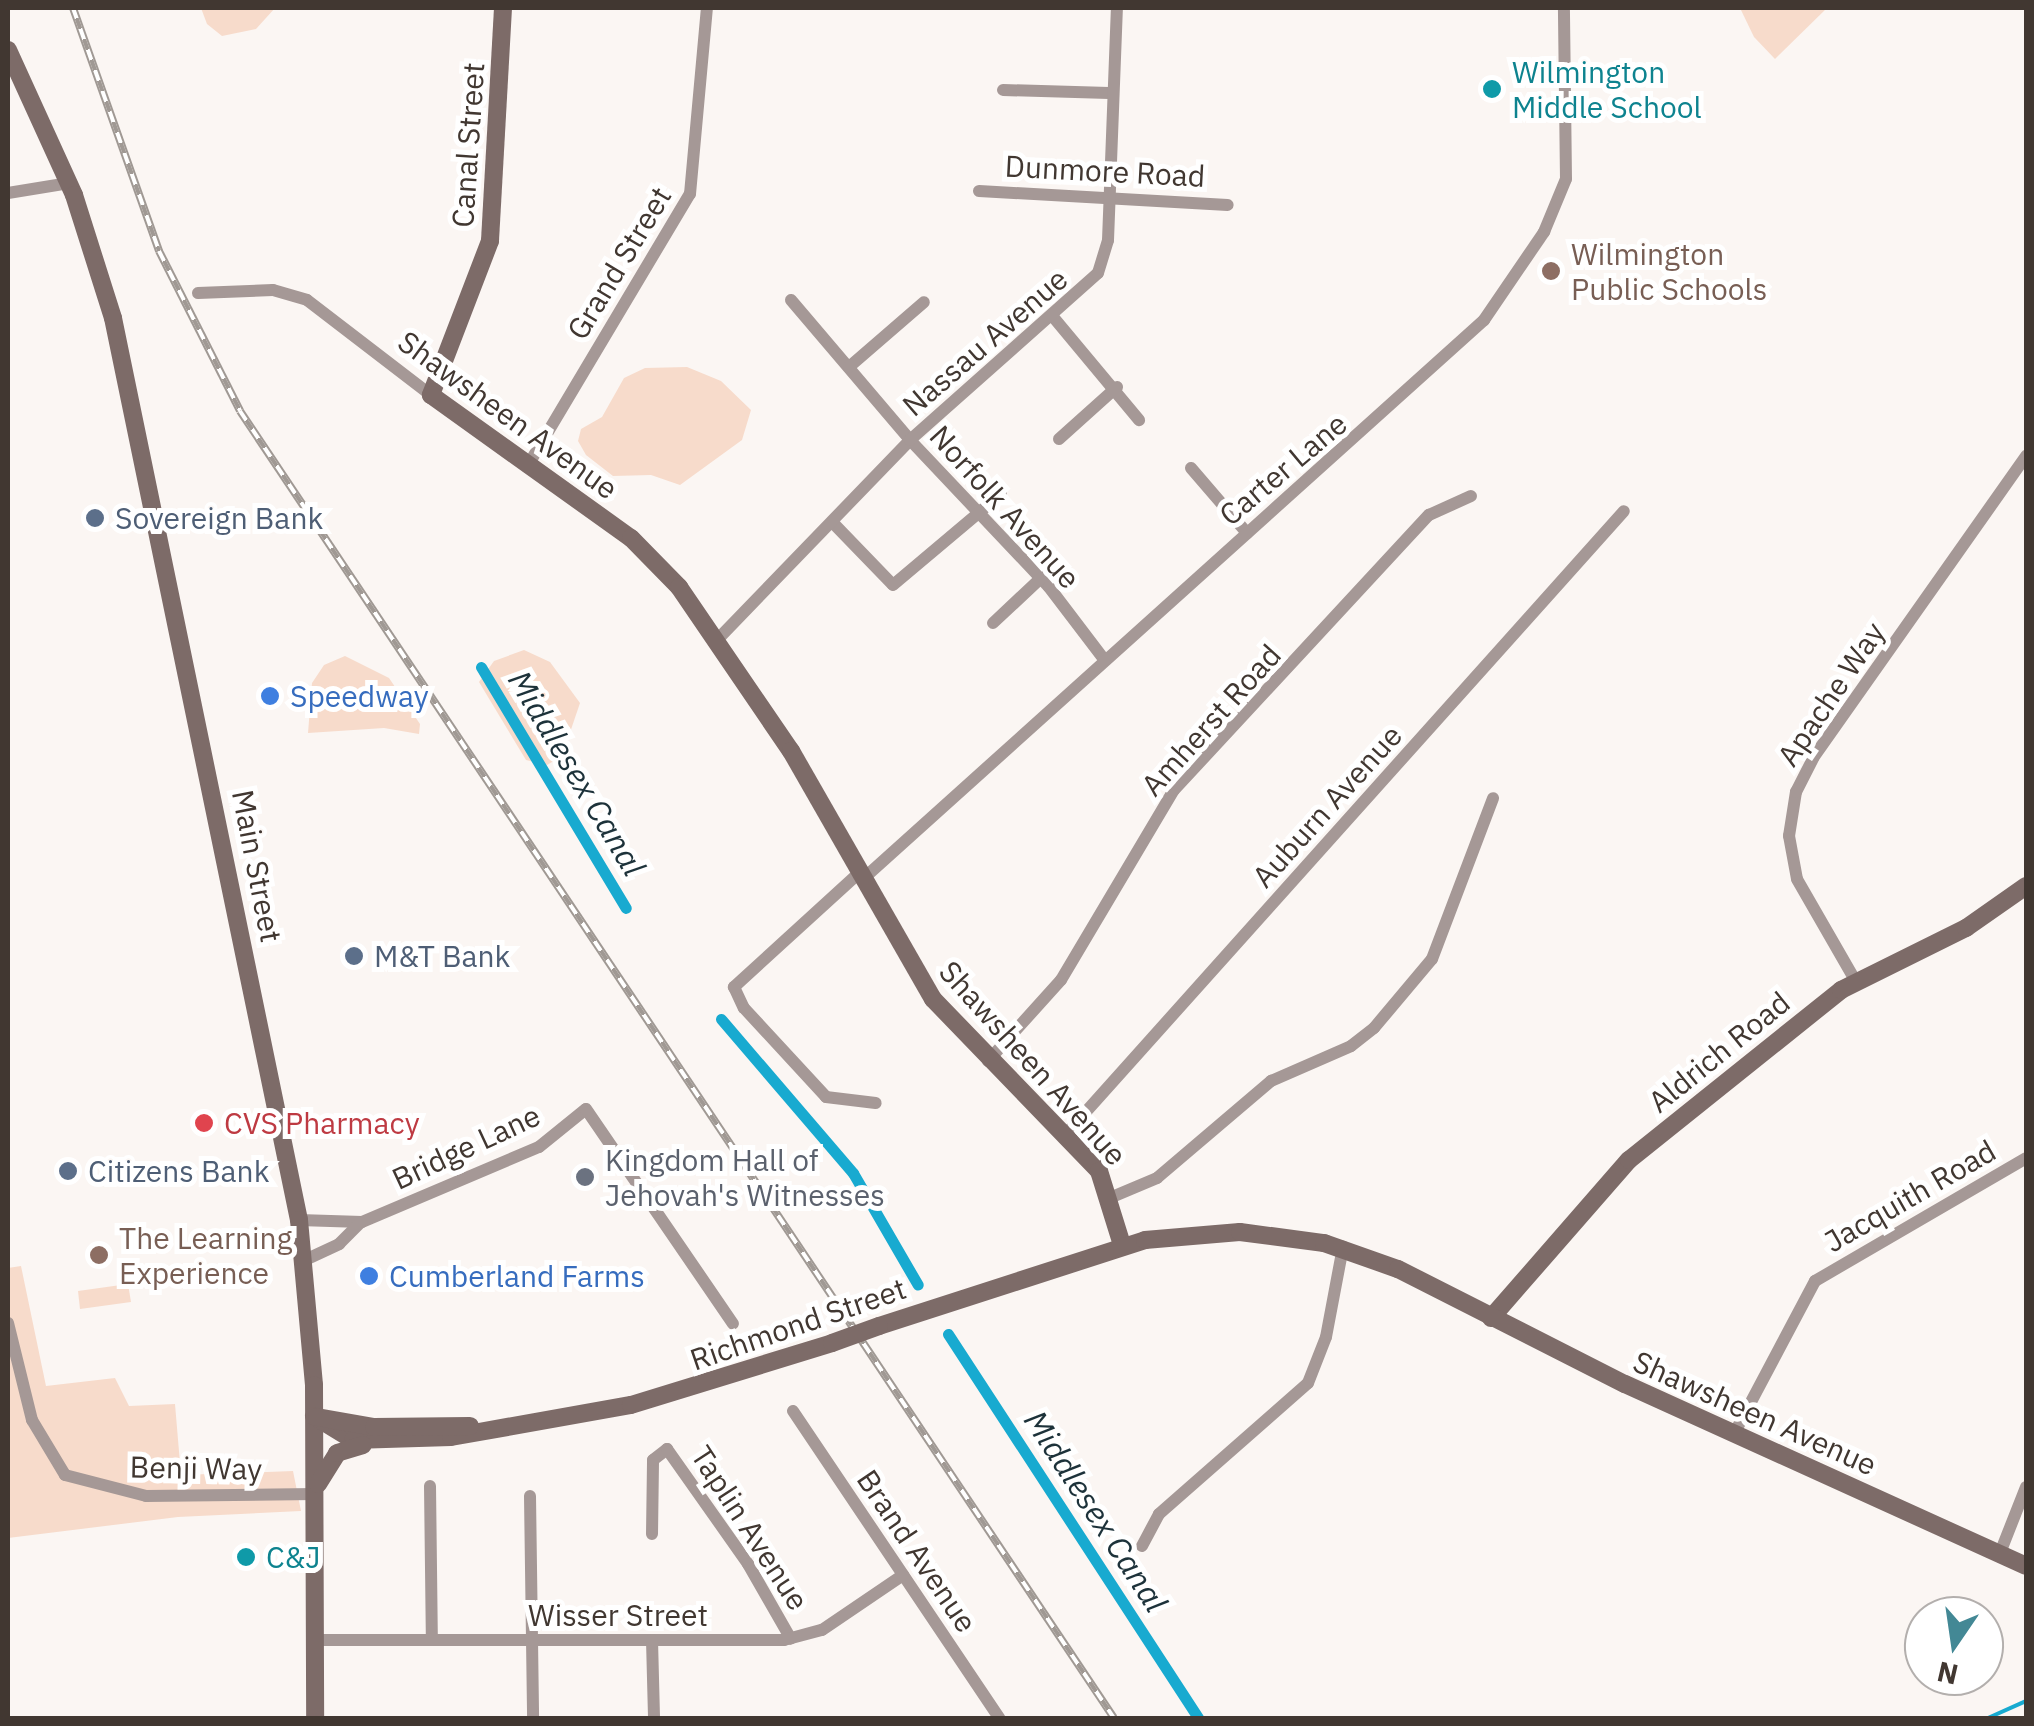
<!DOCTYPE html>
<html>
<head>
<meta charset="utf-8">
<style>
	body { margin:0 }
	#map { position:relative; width:2034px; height:1726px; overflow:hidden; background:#fbf6f3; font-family:"IBM Plex Sans",sans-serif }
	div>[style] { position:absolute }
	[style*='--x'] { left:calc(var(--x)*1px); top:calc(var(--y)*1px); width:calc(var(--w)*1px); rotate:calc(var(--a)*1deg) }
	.green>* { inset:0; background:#f7dbcb }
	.stream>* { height:4px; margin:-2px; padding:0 2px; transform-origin:2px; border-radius:2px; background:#18aad0 }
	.canal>* { height:11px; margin:-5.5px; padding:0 5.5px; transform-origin:5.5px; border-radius:5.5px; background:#18aad0 }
	.street>* { height:12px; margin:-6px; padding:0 6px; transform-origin:6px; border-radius:6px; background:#a59896 }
	.secondary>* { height:18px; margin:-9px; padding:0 9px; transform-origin:9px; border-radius:9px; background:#7d6b68 }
	.rail>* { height:8px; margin-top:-4px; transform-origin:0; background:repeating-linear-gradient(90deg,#fff 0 11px,#a09994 0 22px); box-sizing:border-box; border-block:2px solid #a09994 }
	.secondary-bridge>* { height:18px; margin:-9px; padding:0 9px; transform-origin:9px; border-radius:9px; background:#7d6b68 }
	.dots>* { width:28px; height:28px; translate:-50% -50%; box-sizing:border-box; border:5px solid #fff; border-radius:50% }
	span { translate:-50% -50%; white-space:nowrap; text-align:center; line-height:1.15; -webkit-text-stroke:10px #fff; paint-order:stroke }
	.culture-label { font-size:30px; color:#0d838f }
	.left { translate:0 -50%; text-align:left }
	.street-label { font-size:30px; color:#413731 }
	.education-label { font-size:30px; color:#785e54 }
	.service-label { font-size:30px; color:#4e5e75 }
	.shop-label { font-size:30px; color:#366cbe }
	.health-label { font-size:30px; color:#be3a42 }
	.worship-label { font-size:30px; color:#5b616d }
	.water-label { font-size:32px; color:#1d323a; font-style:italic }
	.frame { position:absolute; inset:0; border:10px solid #413731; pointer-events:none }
	.north { position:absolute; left:1904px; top:1596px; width:100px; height:100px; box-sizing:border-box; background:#fff; border:2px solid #b3afad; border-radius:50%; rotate:193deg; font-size:28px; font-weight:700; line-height:40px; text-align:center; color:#413731 }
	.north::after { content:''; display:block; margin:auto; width:35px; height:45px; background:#438895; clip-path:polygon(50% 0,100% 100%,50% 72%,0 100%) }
</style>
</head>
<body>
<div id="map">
	<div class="green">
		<div style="clip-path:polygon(201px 8px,275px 8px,256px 29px,222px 36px,207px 24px)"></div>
		<div style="clip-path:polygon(1740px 8px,1827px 8px,1775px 59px,1754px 37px)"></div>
		<div style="clip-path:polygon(687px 367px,721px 381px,751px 410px,742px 440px,680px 485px,651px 475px,613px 476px,586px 455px,578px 441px,581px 429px,602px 417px,624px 378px,645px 368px)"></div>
		<div style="clip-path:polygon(524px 650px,550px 662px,580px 703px,562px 756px,547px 765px,526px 760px,479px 682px,494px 661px)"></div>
		<div style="clip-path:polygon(345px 656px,389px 678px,420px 724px,419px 734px,384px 728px,308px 733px,312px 683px,324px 665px)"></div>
		<div style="clip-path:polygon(21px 1266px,46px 1386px,115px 1378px,129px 1406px,175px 1404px,181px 1475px,293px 1471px,301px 1511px,178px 1517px,8px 1538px,8px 1268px)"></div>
		<div style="clip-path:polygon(128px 1284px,131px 1302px,80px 1309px,78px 1291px)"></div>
	</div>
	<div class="stream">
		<div style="--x:1988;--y:1718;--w:42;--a:-24.1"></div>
	</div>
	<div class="canal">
		<div style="--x:481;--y:667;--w:281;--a:59"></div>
		<div style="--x:721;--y:1019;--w:203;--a:49.4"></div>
		<div style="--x:853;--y:1173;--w:129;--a:59.9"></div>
		<div style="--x:948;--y:1334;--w:458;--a:56.9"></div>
	</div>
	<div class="street">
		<div style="--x:1003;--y:90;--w:106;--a:1.6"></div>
		<div style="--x:979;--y:191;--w:249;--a:3.2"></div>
		<div style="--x:8;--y:193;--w:62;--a:-9.3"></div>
		<div style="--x:198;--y:293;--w:75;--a:-2.3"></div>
		<div style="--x:273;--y:290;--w:35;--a:16"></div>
		<div style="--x:307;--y:300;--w:156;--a:37.5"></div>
		<div style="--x:791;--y:300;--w:184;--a:49.6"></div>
		<div style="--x:910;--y:440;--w:202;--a:46.6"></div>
		<div style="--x:1049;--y:587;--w:89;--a:52.7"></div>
		<div style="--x:1054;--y:318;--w:133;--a:50.2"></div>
		<div style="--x:849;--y:367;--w:99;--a:-40.9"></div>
		<div style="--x:1059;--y:439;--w:78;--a:-41.9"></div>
		<div style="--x:527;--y:467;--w:318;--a:-59.2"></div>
		<div style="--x:690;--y:194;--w:187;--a:-84.8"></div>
		<div style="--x:1191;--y:468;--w:86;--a:49.3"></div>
		<div style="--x:835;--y:525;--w:83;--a:46"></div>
		<div style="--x:893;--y:585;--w:141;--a:-40.1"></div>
		<div style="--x:993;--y:623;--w:66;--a:-43.2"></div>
		<div style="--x:718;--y:639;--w:277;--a:-46"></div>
		<div style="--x:910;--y:440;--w:251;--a:-41.6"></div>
		<div style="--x:1098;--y:273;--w:34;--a:-73"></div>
		<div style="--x:1108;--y:240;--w:232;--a:-87.8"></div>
		<div style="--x:860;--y:872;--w:171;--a:137.6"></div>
		<div style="--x:734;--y:987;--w:23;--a:65"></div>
		<div style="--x:744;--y:1008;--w:121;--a:47.3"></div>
		<div style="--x:826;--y:1097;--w:50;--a:6.8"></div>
		<div style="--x:863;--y:879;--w:836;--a:-41.99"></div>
		<div style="--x:1484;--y:320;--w:107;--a:-55.7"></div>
		<div style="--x:1544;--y:232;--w:57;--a:-67.5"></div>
		<div style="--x:1566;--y:179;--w:171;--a:-90.7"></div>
		<div style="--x:1855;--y:980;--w:116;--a:-119.9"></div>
		<div style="--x:1797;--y:879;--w:44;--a:-100.5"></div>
		<div style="--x:1789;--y:836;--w:45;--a:-81"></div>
		<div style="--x:1796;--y:792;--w:38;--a:-63"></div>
		<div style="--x:1813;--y:758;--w:370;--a:-54.8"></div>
		<div style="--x:988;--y:1061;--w:109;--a:-48"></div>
		<div style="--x:1061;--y:980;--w:221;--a:-59.3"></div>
		<div style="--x:1174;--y:790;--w:375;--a:-47.2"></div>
		<div style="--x:1429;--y:515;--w:46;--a:-24.3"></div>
		<div style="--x:1066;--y:1134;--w:836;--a:-48.15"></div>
		<div style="--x:1112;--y:1197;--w:49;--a:-22.9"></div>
		<div style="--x:1157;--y:1178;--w:150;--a:-40.4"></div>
		<div style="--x:1271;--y:1081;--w:87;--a:-23.6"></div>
		<div style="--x:1351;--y:1046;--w:29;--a:-38"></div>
		<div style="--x:1374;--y:1028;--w:90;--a:-50"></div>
		<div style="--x:1432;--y:959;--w:172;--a:-69.2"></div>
		<div style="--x:299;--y:1220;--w:63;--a:1.8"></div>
		<div style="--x:362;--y:1222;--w:192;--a:-23"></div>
		<div style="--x:539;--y:1147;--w:60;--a:-39"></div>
		<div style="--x:586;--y:1109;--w:260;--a:55.6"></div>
		<div style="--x:305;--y:1260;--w:38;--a:-25"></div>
		<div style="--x:339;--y:1244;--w:30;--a:-45"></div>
		<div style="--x:8;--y:1323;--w:100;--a:76.1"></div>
		<div style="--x:32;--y:1420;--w:64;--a:59"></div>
		<div style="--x:65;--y:1475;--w:84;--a:14.5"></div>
		<div style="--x:146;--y:1496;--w:169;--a:-0.7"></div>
		<div style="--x:793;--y:1411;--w:370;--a:56.1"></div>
		<div style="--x:1734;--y:1434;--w:173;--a:-62.1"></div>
		<div style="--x:1815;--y:1281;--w:244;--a:-30.2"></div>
		<div style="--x:430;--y:1486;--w:154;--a:89.3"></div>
		<div style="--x:530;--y:1496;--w:222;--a:89.2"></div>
		<div style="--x:652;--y:1534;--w:74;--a:-89.2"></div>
		<div style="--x:653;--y:1460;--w:18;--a:-38"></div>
		<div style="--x:667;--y:1449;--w:141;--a:54.8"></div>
		<div style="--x:748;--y:1564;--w:86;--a:60.2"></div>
		<div style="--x:1142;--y:1546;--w:36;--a:-62"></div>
		<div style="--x:1159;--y:1514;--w:198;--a:-41.3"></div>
		<div style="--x:1308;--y:1383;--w:49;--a:-68.6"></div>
		<div style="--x:1326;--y:1337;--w:92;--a:-79.3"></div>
		<div style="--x:2000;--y:1553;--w:71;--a:-68.5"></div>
		<div style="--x:314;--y:1640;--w:470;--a:0"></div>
		<div style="--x:784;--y:1640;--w:39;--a:-15"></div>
		<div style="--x:822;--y:1630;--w:98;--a:-34.2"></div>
		<div style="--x:652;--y:1640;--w:78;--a:88.5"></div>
	</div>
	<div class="secondary">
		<div style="--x:503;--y:8;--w:233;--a:93.2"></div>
		<div style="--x:490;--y:241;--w:165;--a:111"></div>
		<div style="--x:431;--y:395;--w:246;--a:35.6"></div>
		<div style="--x:631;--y:538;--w:69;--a:45.6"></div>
		<div style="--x:679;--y:587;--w:199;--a:55.7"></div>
		<div style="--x:791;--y:751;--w:286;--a:60.2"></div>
		<div style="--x:933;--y:999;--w:239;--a:46"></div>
		<div style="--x:1099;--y:1171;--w:77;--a:72.7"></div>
		<div style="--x:8;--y:50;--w:159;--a:65.5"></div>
		<div style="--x:74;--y:195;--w:129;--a:72.4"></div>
		<div style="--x:113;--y:318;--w:921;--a:78.35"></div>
		<div style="--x:299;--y:1220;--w:166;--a:84.8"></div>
		<div style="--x:314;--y:1385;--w:333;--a:89.8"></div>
		<div style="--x:1491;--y:1318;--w:210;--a:-48.9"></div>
		<div style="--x:1629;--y:1160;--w:272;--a:-38.7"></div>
		<div style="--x:1841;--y:990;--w:140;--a:-26.4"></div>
		<div style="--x:1966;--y:928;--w:73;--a:-35"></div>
		<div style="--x:879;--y:1326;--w:280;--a:-17.9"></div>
		<div style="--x:1145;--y:1240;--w:95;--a:-4.8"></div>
		<div style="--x:1240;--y:1232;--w:85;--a:7.5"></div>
		<div style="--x:1324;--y:1243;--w:78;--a:19.4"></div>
		<div style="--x:1398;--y:1269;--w:254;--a:26.9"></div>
		<div style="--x:1625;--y:1384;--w:440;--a:24.4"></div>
		<div style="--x:314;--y:1416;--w:46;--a:31.6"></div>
		<div style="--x:353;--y:1440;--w:98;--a:-1.8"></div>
		<div style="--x:451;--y:1437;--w:183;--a:-10.1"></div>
		<div style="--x:631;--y:1405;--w:210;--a:-17.1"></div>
		<div style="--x:317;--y:1417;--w:58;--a:10"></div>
		<div style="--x:374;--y:1427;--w:96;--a:-0.6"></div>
		<div style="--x:318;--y:1484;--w:36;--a:-58"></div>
		<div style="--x:337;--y:1453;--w:27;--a:-17"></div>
	</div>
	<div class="rail">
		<div style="--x:73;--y:8;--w:258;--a:70.5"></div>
		<div style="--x:159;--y:251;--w:179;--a:63.1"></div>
		<div style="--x:240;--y:411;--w:1572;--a:56.23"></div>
	</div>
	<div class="secondary-bridge">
		<div style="--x:832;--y:1343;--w:50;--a:-19.9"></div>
	</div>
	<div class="dots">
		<div style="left:1492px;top:89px;background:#0f9aa8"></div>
		<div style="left:1551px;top:271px;background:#8d6e63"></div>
		<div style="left:95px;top:518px;background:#5c6f8a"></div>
		<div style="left:270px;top:696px;background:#3f7fe0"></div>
		<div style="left:354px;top:956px;background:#5c6f8a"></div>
		<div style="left:204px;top:1123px;background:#e0444e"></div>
		<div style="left:68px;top:1171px;background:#5c6f8a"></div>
		<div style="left:585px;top:1177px;background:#6b7280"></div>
		<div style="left:99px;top:1255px;background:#8d6e63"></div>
		<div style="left:369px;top:1276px;background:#3f7fe0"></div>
		<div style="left:246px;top:1557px;background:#0f9aa8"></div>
	</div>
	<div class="culture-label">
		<span class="left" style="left:1512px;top:89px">Wilmington<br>Middle School</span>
		<span class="left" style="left:266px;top:1557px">C&amp;J</span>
	</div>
	<div class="street-label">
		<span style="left:468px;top:145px;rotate:-86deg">Canal Street</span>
		<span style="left:1105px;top:171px;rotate:3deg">Dunmore Road</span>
		<span style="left:619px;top:263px;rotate:-59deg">Grand Street</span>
		<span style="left:985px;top:342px;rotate:-41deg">Nassau Avenue</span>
		<span style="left:508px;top:415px;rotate:36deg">Shawsheen Avenue</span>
		<span style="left:1283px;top:469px;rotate:-40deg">Carter Lane</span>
		<span style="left:1005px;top:507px;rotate:48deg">Norfolk Avenue</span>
		<span style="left:1831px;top:694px;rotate:-56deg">Apache Way</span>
		<span style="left:1211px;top:720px;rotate:-48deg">Amherst Road</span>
		<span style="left:1327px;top:806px;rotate:-48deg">Auburn Avenue</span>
		<span style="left:257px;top:866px;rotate:79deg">Main Street</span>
		<span style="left:1719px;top:1052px;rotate:-39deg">Aldrich Road</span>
		<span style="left:1033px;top:1063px;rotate:48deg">Shawsheen Avenue</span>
		<span style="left:466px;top:1147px;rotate:-25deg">Bridge Lane</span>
		<span style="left:1910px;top:1196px;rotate:-30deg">Jacquith Road</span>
		<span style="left:798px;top:1324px;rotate:-19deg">Richmond Street</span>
		<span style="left:1755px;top:1413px;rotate:24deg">Shawsheen Avenue</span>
		<span style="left:196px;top:1468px;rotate:1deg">Benji Way</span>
		<span style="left:750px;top:1528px;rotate:57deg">Taplin Avenue</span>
		<span style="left:917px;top:1551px;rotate:56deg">Brand Avenue</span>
		<span style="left:618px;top:1615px">Wisser Street</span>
	</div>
	<div class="education-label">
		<span class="left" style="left:1571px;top:271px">Wilmington<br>Public Schools</span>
		<span class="left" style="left:119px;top:1255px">The Learning<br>Experience</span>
	</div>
	<div class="service-label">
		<span class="left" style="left:115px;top:518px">Sovereign Bank</span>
		<span class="left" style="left:374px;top:956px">M&amp;T Bank</span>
		<span class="left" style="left:88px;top:1171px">Citizens Bank</span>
	</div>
	<div class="shop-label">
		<span class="left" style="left:290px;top:696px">Speedway</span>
		<span class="left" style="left:389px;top:1276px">Cumberland Farms</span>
	</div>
	<div class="health-label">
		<span class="left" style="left:224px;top:1123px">CVS Pharmacy</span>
	</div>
	<div class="worship-label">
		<span class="left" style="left:605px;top:1177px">Kingdom Hall of<br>Jehovah's Witnesses</span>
	</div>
	<div class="water-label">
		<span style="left:577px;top:773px;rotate:59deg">Middlesex Canal</span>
		<span style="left:1096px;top:1511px;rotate:57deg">Middlesex Canal</span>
	</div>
	<div class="frame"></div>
	<div class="north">N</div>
</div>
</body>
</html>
